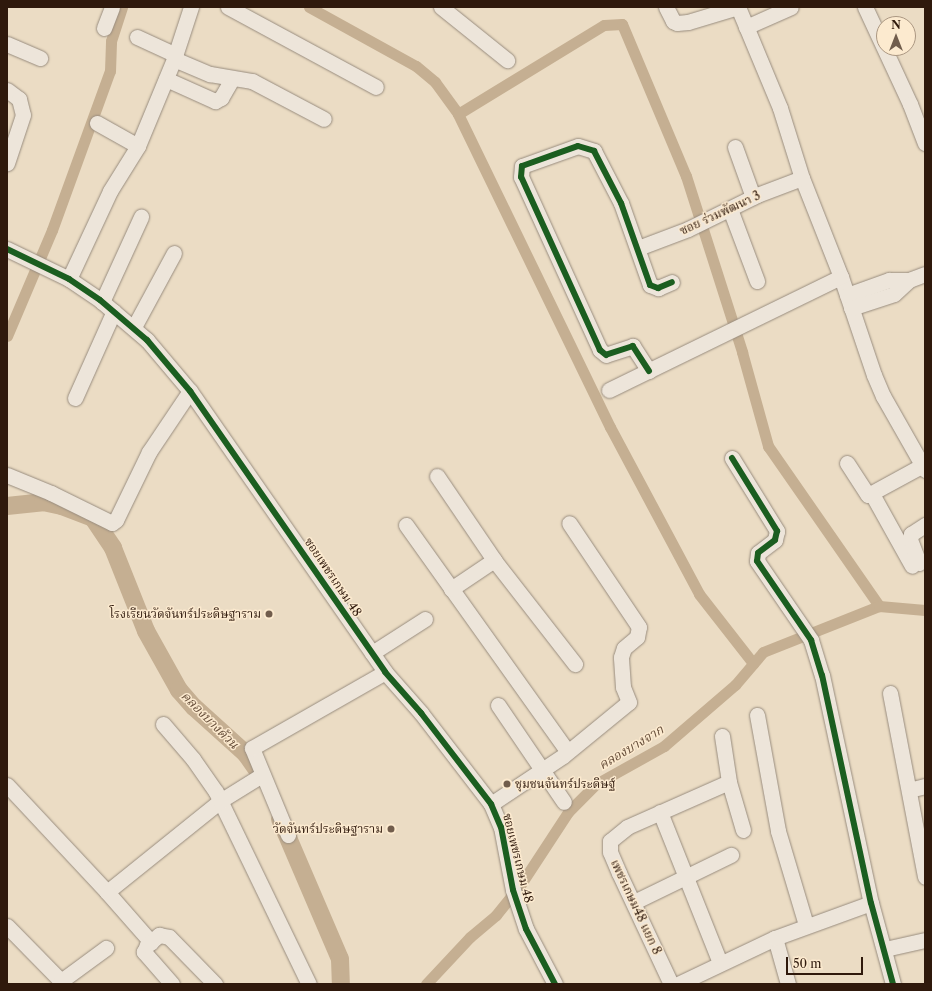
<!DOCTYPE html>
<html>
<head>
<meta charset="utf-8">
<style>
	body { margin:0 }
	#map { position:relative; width:932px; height:991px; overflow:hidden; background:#ebdcc4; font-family:"Libre Caslon Text","Noto Serif Thai",serif }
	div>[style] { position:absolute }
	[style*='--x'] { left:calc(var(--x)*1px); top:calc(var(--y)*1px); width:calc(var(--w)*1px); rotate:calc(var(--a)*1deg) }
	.canal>* { height:11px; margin:-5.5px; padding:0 5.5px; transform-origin:5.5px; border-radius:5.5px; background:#c5af92 }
	.river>* { height:18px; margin:-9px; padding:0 9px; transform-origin:9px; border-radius:9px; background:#c5af92 }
	.roads { filter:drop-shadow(0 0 1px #988c7e) drop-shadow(0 0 1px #988c7e) }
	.minor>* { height:15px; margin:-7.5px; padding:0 7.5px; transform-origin:7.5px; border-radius:7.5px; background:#ede5da }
	.cycleway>* { height:6px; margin:-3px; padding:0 3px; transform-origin:3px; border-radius:3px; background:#1b5e20 }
	.dots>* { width:11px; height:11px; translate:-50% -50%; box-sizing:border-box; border:2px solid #fceacf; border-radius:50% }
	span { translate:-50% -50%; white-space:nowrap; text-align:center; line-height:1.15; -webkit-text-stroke:3px #fceacf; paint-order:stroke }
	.street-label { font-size:12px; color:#2f190c }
	.poi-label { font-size:12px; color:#2f190c }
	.right { translate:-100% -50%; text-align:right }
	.left { translate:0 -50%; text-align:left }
	.water-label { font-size:13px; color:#654d39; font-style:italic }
	.frame { position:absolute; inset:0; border:8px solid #2f190c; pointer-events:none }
	.north { position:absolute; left:876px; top:16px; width:40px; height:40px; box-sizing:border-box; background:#fceacf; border:1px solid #aa9681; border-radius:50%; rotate:0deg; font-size:11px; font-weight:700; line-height:16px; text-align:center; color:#2f190c }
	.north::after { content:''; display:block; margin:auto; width:14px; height:18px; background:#715d4c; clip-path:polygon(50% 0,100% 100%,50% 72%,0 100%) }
	.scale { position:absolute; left:786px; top:957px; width:77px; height:18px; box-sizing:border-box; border:2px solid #2f190c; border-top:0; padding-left:5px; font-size:12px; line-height:14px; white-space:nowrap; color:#2f190c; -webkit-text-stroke:3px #fceacf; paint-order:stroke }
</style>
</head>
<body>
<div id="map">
	<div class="canal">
		<div style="--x:309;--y:7;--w:122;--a:28.9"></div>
		<div style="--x:416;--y:66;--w:25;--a:40"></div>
		<div style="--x:435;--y:82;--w:39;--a:54"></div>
		<div style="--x:458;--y:114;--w:348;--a:64.1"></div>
		<div style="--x:610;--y:427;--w:189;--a:61.9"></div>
		<div style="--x:699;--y:594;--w:88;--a:52"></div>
		<div style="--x:458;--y:114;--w:171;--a:-31.4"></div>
		<div style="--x:604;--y:25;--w:18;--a:-3"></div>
		<div style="--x:622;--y:24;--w:165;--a:67.2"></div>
		<div style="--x:686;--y:176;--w:185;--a:72.3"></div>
		<div style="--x:742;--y:352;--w:98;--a:74.5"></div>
		<div style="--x:768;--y:446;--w:195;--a:55.2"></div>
		<div style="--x:7;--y:336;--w:115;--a:-67"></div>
		<div style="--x:52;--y:230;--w:169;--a:-70"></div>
		<div style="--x:110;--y:71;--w:30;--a:-88"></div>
		<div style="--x:111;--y:41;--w:36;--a:-72"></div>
		<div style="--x:426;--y:984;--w:64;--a:-46.9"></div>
		<div style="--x:470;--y:937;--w:34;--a:-40"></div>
		<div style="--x:496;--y:915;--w:36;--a:-51"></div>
		<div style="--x:519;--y:887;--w:90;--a:-56.8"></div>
		<div style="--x:568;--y:812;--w:40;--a:-45"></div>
		<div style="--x:596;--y:784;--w:78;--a:-29.2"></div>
		<div style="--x:664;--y:746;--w:94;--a:-40.7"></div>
		<div style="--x:735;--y:685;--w:43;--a:-49.7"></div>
		<div style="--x:763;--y:652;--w:125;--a:-21.6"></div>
		<div style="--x:879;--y:606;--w:46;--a:5"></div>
	</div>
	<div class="river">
		<div style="--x:7;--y:506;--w:36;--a:-6"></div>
		<div style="--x:43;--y:502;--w:19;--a:12"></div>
		<div style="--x:62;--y:506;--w:33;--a:21"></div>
		<div style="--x:93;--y:518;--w:36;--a:56"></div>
		<div style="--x:113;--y:548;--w:89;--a:68.3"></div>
		<div style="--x:146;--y:631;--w:68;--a:60.8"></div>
		<div style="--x:179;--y:690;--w:23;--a:49"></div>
		<div style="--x:194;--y:707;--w:70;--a:42.1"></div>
		<div style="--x:246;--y:754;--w:24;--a:55"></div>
		<div style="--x:280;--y:819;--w:152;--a:66.8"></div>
		<div style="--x:340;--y:959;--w:25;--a:88"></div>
	</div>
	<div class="roads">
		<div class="minor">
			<div style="--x:228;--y:7;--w:168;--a:28.4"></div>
			<div style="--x:441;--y:7;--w:85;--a:38.8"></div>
			<div style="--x:666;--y:7;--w:16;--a:63"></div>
			<div style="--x:673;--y:21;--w:4;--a:27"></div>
			<div style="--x:677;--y:23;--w:11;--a:-5"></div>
			<div style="--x:688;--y:22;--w:52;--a:-16.7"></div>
			<div style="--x:738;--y:7;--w:109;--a:67.4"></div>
			<div style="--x:780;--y:108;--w:73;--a:72.6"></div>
			<div style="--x:802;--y:178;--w:106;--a:68.5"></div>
			<div style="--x:841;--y:277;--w:103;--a:71.4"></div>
			<div style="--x:874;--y:375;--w:23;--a:67"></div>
			<div style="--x:883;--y:396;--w:85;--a:60.4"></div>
			<div style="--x:865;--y:7;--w:107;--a:65.1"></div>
			<div style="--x:910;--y:104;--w:42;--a:69"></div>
			<div style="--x:746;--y:27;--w:49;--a:-24"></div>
			<div style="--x:104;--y:28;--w:22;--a:-69"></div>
			<div style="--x:137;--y:37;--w:43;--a:24.8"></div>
			<div style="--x:7;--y:44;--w:36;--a:23"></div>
			<div style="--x:174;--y:59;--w:39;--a:23"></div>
			<div style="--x:210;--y:74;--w:43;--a:9.5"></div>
			<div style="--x:252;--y:81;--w:81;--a:27.8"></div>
			<div style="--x:166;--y:79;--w:54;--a:24.2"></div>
			<div style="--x:215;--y:101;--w:7;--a:-27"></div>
			<div style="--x:221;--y:98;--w:22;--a:-60"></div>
			<div style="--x:7;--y:90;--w:15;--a:37"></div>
			<div style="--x:19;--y:99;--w:16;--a:76"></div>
			<div style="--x:23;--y:115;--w:51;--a:108.4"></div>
			<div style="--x:97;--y:123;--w:47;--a:29.3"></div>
			<div style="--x:735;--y:147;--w:53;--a:70.2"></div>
			<div style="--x:730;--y:209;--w:77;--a:69.4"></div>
			<div style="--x:638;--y:248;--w:53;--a:-20.8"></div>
			<div style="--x:688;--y:229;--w:77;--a:-26.2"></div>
			<div style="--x:757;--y:195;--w:48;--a:-20.7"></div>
			<div style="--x:7;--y:249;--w:69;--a:25.8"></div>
			<div style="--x:69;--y:279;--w:37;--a:34"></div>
			<div style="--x:100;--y:300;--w:62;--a:40.4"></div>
			<div style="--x:147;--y:340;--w:67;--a:49.9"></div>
			<div style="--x:190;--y:391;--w:342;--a:55.2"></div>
			<div style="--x:385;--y:672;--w:55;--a:48.7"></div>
			<div style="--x:421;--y:713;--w:115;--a:52.4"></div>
			<div style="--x:491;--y:804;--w:25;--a:67"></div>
			<div style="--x:501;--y:827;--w:64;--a:79.2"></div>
			<div style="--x:513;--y:890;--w:41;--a:71.6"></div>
			<div style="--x:526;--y:929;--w:62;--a:62.2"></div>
			<div style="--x:69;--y:279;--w:97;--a:-65"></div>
			<div style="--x:110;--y:191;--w:53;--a:-58.1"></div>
			<div style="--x:138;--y:146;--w:94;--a:-67.5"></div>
			<div style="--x:174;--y:59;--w:55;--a:-71.9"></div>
			<div style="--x:847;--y:295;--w:45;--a:-19.7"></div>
			<div style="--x:889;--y:280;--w:20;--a:0"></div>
			<div style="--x:909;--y:280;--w:17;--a:-21"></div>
			<div style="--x:102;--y:302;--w:94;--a:-65.4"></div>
			<div style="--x:851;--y:308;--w:45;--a:-18"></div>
			<div style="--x:894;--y:294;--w:21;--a:-43"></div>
			<div style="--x:134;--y:327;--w:84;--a:-61.6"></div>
			<div style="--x:649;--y:371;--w:30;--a:-123"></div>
			<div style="--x:633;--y:346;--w:28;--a:162"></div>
			<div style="--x:606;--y:355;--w:8;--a:-140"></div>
			<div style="--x:600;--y:350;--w:190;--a:-114.5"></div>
			<div style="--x:521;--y:177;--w:11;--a:-85"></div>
			<div style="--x:522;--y:166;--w:59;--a:-19.7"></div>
			<div style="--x:578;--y:146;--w:17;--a:17"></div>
			<div style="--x:594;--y:151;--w:59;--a:62.6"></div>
			<div style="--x:621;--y:203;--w:87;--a:70.5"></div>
			<div style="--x:650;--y:285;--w:9;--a:21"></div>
			<div style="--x:658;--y:288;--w:15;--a:-23"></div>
			<div style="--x:609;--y:390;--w:258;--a:-26"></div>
			<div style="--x:75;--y:398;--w:95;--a:-65.9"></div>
			<div style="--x:732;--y:458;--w:86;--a:58.3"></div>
			<div style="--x:777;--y:531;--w:9;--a:103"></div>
			<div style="--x:775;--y:540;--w:21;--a:143"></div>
			<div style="--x:758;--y:553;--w:8;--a:97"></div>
			<div style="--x:757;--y:561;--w:96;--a:55.6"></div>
			<div style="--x:811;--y:640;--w:37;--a:73"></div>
			<div style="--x:822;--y:675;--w:233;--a:77.9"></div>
			<div style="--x:871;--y:903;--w:84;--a:74.8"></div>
			<div style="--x:847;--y:463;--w:38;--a:57"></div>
			<div style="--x:868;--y:495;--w:63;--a:-28.6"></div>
			<div style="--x:7;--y:475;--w:48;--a:22.2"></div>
			<div style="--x:51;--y:493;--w:68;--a:26.2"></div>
			<div style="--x:112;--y:523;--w:5;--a:-37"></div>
			<div style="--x:116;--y:520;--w:76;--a:-64.1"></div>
			<div style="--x:149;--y:452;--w:73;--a:-56.1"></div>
			<div style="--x:437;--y:476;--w:102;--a:55.8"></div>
			<div style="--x:494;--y:560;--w:132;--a:52.1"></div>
			<div style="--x:872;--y:494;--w:82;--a:60.9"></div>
			<div style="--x:406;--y:525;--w:277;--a:54.5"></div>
			<div style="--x:919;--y:563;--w:25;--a:-111"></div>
			<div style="--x:910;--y:540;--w:6;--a:-81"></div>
			<div style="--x:911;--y:534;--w:17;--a:-33"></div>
			<div style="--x:451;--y:589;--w:52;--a:-34"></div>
			<div style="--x:372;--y:653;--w:63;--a:-32.7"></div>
			<div style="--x:890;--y:693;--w:187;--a:79.2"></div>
			<div style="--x:498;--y:705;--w:117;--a:55.8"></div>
			<div style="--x:757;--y:715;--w:118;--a:79.7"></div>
			<div style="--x:778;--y:831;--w:98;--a:73.4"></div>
			<div style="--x:163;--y:724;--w:46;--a:49.4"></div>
			<div style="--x:193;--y:759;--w:40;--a:55.1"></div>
			<div style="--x:216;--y:792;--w:213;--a:64.2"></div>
			<div style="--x:722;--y:736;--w:47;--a:81.3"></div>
			<div style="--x:729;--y:782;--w:50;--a:73.7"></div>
			<div style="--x:7;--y:785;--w:146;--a:46.9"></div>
			<div style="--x:107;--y:892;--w:145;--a:-38.8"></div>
			<div style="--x:220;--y:801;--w:49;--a:-31.8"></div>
			<div style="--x:909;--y:790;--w:16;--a:-14"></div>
			<div style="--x:491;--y:804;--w:87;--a:-33.7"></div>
			<div style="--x:563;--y:756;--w:85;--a:-39.3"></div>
			<div style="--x:629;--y:702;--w:16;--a:-112"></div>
			<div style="--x:623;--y:687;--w:30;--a:-94"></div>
			<div style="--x:621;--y:657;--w:9;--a:-72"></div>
			<div style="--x:624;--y:648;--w:17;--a:-40"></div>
			<div style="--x:637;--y:637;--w:10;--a:-79"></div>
			<div style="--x:639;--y:627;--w:125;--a:-123.9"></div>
			<div style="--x:660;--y:812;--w:162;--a:68.3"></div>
			<div style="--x:288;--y:835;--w:94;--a:-112.5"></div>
			<div style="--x:252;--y:748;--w:153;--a:-29.7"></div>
			<div style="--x:107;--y:892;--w:67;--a:48.7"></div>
			<div style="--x:634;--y:902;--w:108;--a:-25.9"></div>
			<div style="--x:7;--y:926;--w:77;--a:45.5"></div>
			<div style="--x:61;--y:981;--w:56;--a:-36.3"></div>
			<div style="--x:775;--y:938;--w:48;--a:74.2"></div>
			<div style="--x:885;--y:949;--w:41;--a:-12.7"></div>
			<div style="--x:172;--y:984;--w:43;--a:-131.2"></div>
			<div style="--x:144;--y:952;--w:8;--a:-67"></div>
			<div style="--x:147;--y:945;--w:16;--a:-40"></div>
			<div style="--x:159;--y:935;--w:10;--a:11"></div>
			<div style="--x:169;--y:937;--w:66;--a:45.6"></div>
			<div style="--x:671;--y:984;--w:123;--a:-115.1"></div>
			<div style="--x:619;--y:873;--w:23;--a:-113"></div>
			<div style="--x:610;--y:852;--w:11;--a:-90"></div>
			<div style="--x:610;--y:841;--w:22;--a:-39"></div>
			<div style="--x:627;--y:827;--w:111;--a:-23.8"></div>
			<div style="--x:678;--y:984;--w:107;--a:-25.4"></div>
			<div style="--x:775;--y:938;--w:102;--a:-20"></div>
		</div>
	</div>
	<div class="cycleway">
		<div style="--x:7;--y:249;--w:69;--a:25.8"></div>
		<div style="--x:69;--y:279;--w:37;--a:34"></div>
		<div style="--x:100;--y:300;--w:62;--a:40.4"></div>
		<div style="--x:147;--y:340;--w:67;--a:49.9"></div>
		<div style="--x:190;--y:391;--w:342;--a:55.2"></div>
		<div style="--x:385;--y:672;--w:55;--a:48.7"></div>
		<div style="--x:421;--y:713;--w:115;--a:52.4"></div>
		<div style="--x:491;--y:804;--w:25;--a:67"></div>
		<div style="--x:501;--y:827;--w:64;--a:79.2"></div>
		<div style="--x:513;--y:890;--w:41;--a:71.6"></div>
		<div style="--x:526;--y:929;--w:62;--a:62.2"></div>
		<div style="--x:649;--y:371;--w:30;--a:-123"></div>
		<div style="--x:633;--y:346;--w:28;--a:162"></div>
		<div style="--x:606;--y:355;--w:8;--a:-140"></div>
		<div style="--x:600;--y:350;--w:190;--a:-114.5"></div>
		<div style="--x:521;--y:177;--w:11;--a:-85"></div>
		<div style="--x:522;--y:166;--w:59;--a:-19.7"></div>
		<div style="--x:578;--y:146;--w:17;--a:17"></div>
		<div style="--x:594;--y:151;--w:59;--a:62.6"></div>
		<div style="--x:621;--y:203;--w:87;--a:70.5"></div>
		<div style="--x:650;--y:285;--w:9;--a:21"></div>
		<div style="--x:658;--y:288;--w:15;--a:-23"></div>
		<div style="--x:732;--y:458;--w:86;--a:58.3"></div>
		<div style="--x:777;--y:531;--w:9;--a:103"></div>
		<div style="--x:775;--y:540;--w:21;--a:143"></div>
		<div style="--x:758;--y:553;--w:8;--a:97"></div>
		<div style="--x:757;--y:561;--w:96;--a:55.6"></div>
		<div style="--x:811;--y:640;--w:37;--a:73"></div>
		<div style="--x:822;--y:675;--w:233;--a:77.9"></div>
		<div style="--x:871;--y:903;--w:84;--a:74.8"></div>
	</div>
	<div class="dots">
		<div style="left:269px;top:614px;background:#715d4c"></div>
		<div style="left:507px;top:784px;background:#715d4c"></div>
		<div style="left:391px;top:829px;background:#715d4c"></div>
	</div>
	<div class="street-label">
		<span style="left:720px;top:213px;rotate:-25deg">ซอย ร่วมพัฒนา 3</span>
		<span style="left:333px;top:577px;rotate:56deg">ซอยเพชรเกษม 48</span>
		<span style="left:518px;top:858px;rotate:76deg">ซอยเพชรเกษม 48</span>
		<span style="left:636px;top:907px;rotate:65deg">เพชรเกษม48 แยก 8</span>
	</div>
	<div class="poi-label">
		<span class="right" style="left:261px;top:614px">โรงเรียนวัดจันทร์ประดิษฐาราม</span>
		<span class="left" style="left:515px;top:784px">ชุมชนจันทร์ประดิษฐ์</span>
		<span class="right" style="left:383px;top:829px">วัดจันทร์ประดิษฐาราม</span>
	</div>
	<div class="water-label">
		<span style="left:210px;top:720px;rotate:45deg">คลองบางด้วน</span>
		<span style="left:631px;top:747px;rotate:-31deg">คลองบางจาก</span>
	</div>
	<div class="frame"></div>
	<div class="north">N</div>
	<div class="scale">50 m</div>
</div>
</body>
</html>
